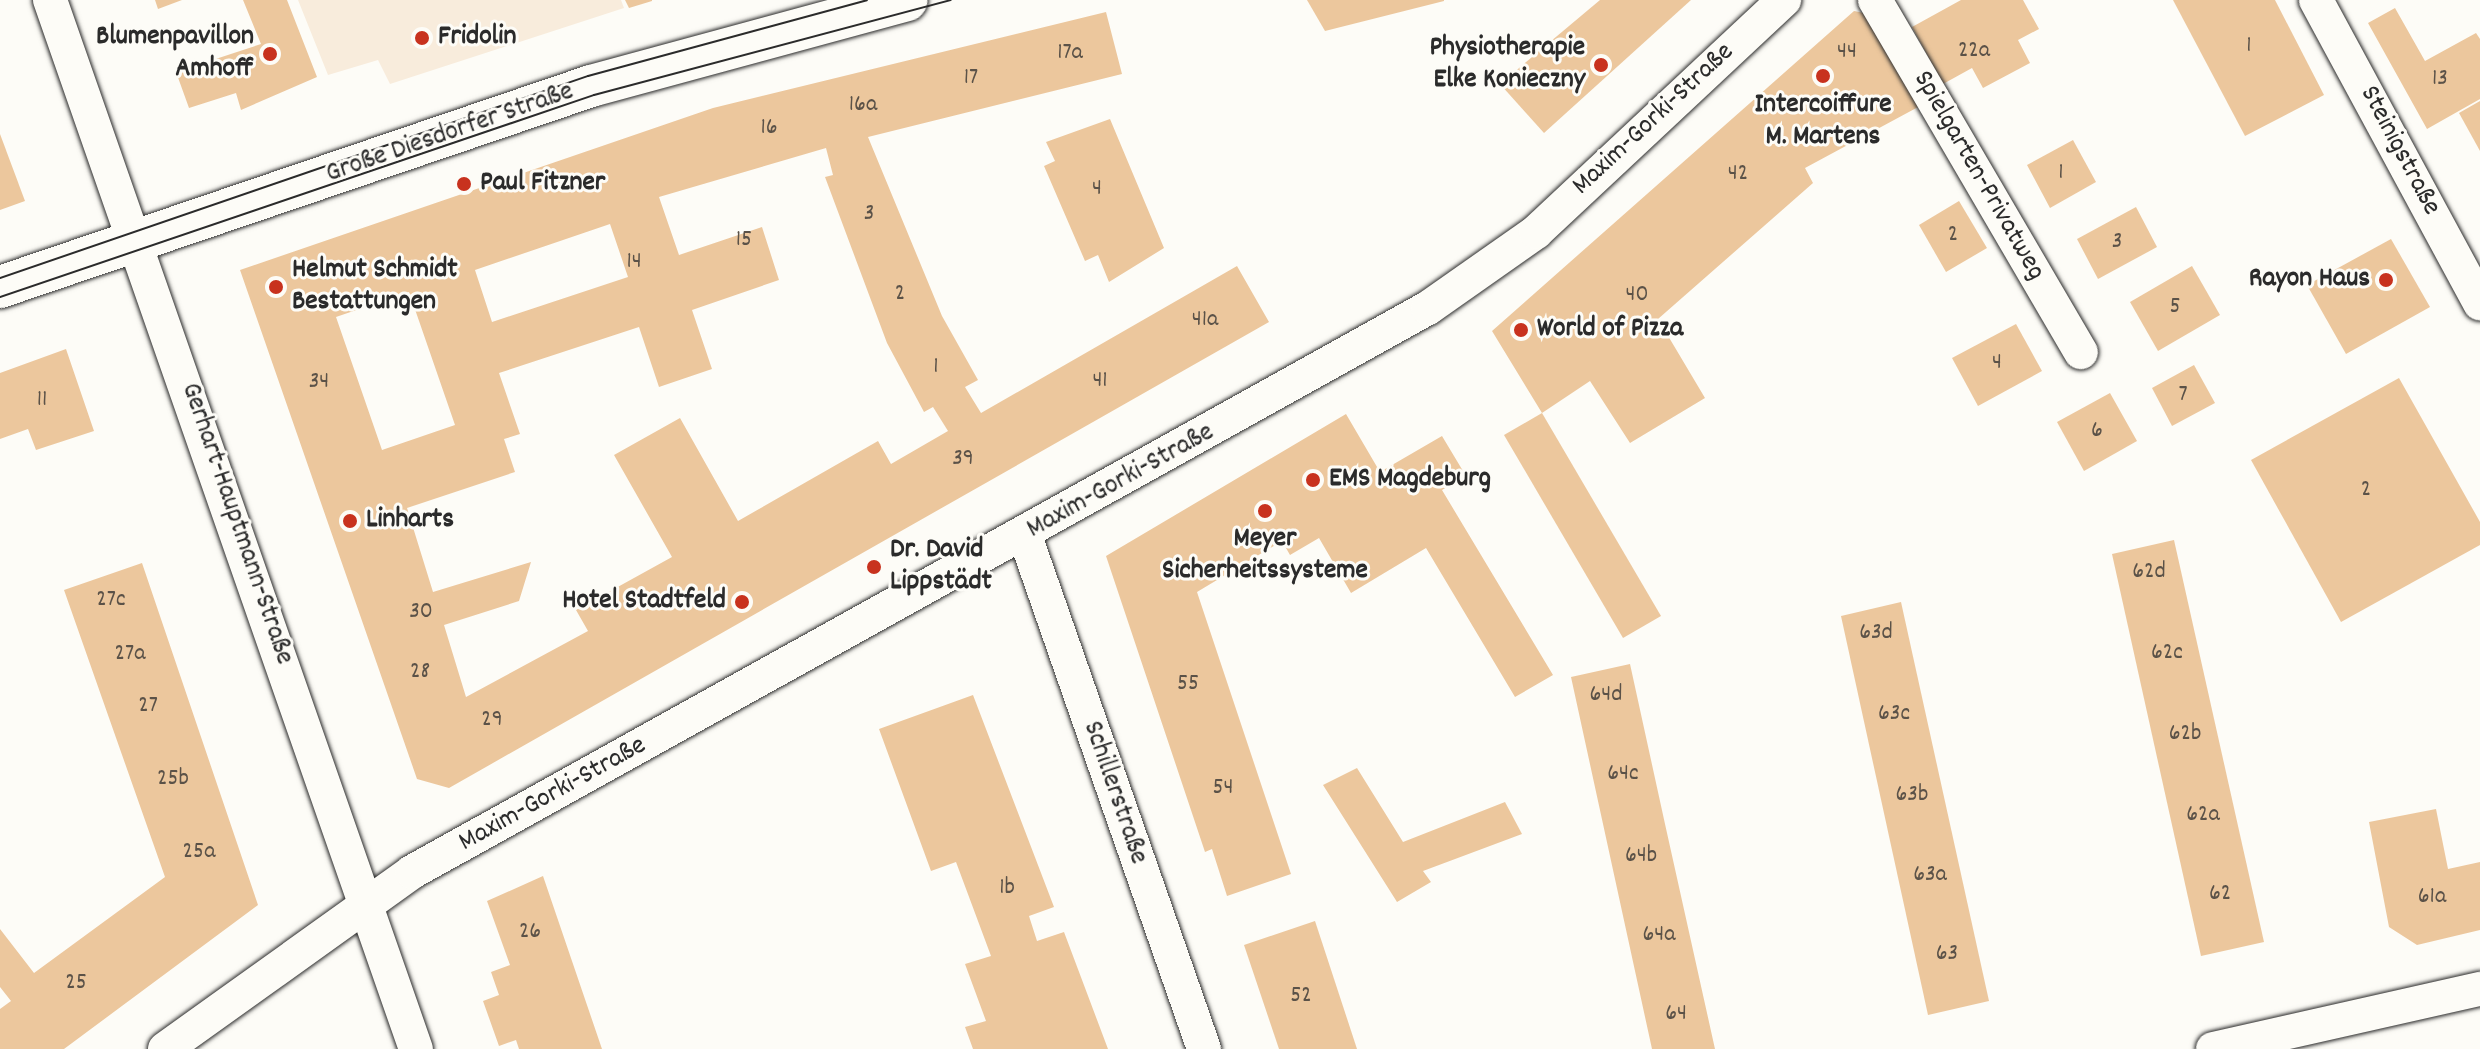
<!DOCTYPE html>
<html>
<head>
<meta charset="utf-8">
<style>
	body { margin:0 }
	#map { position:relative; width:2480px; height:1049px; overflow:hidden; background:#fdfcf7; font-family:Dekko,sans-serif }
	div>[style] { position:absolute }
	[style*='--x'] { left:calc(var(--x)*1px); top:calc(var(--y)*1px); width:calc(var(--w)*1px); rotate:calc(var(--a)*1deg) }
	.built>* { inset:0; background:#f8ecdc }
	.building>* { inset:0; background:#ecc79d }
	.roads { filter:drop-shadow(0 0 2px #2b2b2b) drop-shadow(0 0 2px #2b2b2b) }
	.minor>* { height:34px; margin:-17px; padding:0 17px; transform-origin:17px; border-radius:17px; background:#fdfcf7 }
	.tertiary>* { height:42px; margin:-21px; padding:0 21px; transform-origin:21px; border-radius:21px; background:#fdfcf7 }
	.tram>* { height:2px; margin:-1px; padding:0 1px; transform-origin:1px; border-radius:1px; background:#2b2b2b }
	.dots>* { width:22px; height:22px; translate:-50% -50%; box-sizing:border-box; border:4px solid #fdfcf7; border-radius:50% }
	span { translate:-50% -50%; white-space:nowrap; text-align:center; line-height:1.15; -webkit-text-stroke:6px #fdfcf7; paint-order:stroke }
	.number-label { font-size:24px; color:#5b5248 }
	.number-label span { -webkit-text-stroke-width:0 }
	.poi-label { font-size:28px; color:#2b2b2b; font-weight:700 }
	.right { translate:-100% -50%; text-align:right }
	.left { translate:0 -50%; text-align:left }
	.street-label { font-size:28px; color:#2b2b2b }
</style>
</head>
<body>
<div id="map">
	<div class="built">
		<div style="clip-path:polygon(298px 0,621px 0,624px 8px,390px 84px,378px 60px,328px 75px)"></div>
	</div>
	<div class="building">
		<div style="clip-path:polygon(155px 0,182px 0,158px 9px)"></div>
		<div style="clip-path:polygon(243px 0,287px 0,317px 77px,241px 110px,236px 93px,189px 108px,176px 72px,261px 44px)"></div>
		<div style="clip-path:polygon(625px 0,652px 0,652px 1px,629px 8px)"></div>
		<div style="clip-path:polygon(1307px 0,1444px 0,1444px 1px,1325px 31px)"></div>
		<div style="clip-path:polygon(1600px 0,1691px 0,1544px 133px,1500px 84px)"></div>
		<div style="clip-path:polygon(1961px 0,2023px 0,2039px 29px,2018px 40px,2030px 63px,1983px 88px,1972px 68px,1943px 84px,1912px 27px)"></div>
		<div style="clip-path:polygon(2173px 0,2275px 0,2324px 95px,2245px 136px)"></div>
		<div style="clip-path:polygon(2395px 8px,2425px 61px,2476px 33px,2480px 39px,2480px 99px,2427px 129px,2368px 23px)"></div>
		<div style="clip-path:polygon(1854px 11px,1864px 13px,1920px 106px,1805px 168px,1813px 183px,1658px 319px,1705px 398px,1630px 443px,1590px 381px,1542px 413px,1492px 331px)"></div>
		<div style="clip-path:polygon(evenodd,1106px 12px,1122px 74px,868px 137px,942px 316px,978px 380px,965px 387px,981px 413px,1237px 266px,1269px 322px,449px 788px,417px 779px,240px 270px,713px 108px,1106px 12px,826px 148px,833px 175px,825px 177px,887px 343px,924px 412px,933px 407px,948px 431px,891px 464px,878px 441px,738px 521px,680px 418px,614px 455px,672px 557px,576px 610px,588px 631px,466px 697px,444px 625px,519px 601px,531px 562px,433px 592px,407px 508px,515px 472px,504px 439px,520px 434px,499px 373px,639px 327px,659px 387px,712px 369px,692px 310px,779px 280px,762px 227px,679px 255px,659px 197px,826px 148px,1106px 12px,610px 224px,628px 277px,492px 322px,475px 270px,610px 224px,1106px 12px,409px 292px,455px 425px,382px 450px,336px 317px,409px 292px)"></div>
		<div style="clip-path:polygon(2480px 101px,2480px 151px,2459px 113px)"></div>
		<div style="clip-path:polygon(1110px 119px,1164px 248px,1109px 282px,1098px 255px,1085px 261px,1044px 166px,1055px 161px,1046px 142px)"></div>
		<div style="clip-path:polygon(0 134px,25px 201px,0 210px)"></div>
		<div style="clip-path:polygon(2073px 140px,2096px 182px,2050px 208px,2027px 165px)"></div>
		<div style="clip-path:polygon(1959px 201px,1987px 248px,1946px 272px,1919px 225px)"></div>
		<div style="clip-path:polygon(2136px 207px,2157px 247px,2098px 279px,2077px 239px)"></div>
		<div style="clip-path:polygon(2391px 239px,2430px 307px,2346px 354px,2307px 285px)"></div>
		<div style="clip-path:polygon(2192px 266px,2220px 315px,2158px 351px,2130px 302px)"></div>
		<div style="clip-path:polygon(2016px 324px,2042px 371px,1978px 406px,1952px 358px)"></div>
		<div style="clip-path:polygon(66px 349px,94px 431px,36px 450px,28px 429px,0 439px,0 373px)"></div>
		<div style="clip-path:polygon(2194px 365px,2215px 403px,2172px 426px,2152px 388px)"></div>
		<div style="clip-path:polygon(2399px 378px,2480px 522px,2480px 545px,2341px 622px,2251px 460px)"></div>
		<div style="clip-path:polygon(2110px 393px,2137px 441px,2084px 471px,2057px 422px)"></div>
		<div style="clip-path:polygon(1542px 413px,1661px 616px,1623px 638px,1504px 435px)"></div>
		<div style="clip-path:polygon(1346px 414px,1380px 472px,1442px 436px,1466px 476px,1442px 490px,1553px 675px,1515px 697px,1426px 548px,1351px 593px,1319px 538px,1290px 555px,1282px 541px,1197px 592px,1291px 874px,1227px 896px,1212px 849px,1205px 852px,1106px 556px)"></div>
		<div style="clip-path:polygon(2174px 540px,2264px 942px,2201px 956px,2112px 554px)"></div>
		<div style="clip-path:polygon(142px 563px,258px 905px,64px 1049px,0 1049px,0 1009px,11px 1001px,0 987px,0 929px,34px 973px,165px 877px,64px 590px)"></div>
		<div style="clip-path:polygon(1901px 602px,1989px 1001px,1928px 1015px,1841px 616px)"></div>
		<div style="clip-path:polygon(1630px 664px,1665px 824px,1715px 1049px,1652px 1049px,1571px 677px)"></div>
		<div style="clip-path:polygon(973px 695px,1054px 907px,1029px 916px,1037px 941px,1064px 932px,1108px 1049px,973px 1049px,965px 1027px,986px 1021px,965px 964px,991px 956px,956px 862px,931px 871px,879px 729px)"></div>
		<div style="clip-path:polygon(1357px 768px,1403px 842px,1505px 802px,1522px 834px,1423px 871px,1431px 882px,1397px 902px,1323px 785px)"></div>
		<div style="clip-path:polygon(2436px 809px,2448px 869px,2480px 862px,2480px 930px,2417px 945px,2389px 927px,2369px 822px)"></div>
		<div style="clip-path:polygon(543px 876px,602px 1049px,519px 1049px,516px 1040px,499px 1046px,483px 1001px,499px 995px,491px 972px,510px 965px,487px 901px)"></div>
		<div style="clip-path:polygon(1315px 921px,1357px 1049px,1279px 1049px,1244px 945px)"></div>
	</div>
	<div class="roads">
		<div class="minor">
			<div style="--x:50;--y:0;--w:1111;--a:70.77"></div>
			<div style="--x:1875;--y:0;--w:408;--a:59.7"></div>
			<div style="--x:2316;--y:0;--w:345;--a:61.6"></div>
			<div style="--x:1025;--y:536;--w:543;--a:70.76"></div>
			<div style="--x:165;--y:1049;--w:304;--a:-35.6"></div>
			<div style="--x:412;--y:872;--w:1162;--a:-29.04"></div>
			<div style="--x:1428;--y:308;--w:132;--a:-35.1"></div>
			<div style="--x:1536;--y:232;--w:340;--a:-43.1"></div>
			<div style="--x:2213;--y:1049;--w:274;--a:-12.7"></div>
		</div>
		<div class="tertiary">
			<div style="--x:0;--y:287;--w:624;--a:-18.78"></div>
			<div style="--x:591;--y:86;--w:327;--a:-15.2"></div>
		</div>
	</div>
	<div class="tram">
		<div style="--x:0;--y:278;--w:622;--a:-18.96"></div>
		<div style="--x:588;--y:76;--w:289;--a:-15.2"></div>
		<div style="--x:0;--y:297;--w:627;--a:-18.78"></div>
		<div style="--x:594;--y:95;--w:369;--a:-14.9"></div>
	</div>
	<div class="dots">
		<div style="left:422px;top:38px;background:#c8321e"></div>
		<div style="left:270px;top:54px;background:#c8321e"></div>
		<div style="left:1601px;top:65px;background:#c8321e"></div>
		<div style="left:1823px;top:76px;background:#c8321e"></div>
		<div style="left:464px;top:184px;background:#c8321e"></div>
		<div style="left:2386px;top:280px;background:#c8321e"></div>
		<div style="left:276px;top:287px;background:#c8321e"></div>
		<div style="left:1521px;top:330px;background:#c8321e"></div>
		<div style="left:1313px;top:480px;background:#c8321e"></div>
		<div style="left:1265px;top:511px;background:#c8321e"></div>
		<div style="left:350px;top:521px;background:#c8321e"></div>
		<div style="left:874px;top:567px;background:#c8321e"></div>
		<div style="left:742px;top:602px;background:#c8321e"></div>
	</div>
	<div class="number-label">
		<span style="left:2249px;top:47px">1</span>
		<span style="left:1974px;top:52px">22a</span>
		<span style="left:1847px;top:53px">44</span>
		<span style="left:1070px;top:54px">17a</span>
		<span style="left:971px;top:79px">17</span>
		<span style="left:2440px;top:80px">13</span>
		<span style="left:863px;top:106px">16a</span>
		<span style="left:769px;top:129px">16</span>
		<span style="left:2061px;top:174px">1</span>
		<span style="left:1738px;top:175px">42</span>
		<span style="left:1097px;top:190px">4</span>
		<span style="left:869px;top:215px">3</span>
		<span style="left:1953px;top:236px">2</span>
		<span style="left:744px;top:241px">15</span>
		<span style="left:2117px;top:243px">3</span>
		<span style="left:634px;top:263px">14</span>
		<span style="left:900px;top:295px">2</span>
		<span style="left:1637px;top:296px">40</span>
		<span style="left:2175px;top:308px">5</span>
		<span style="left:1205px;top:321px">41a</span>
		<span style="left:1997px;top:364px">4</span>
		<span style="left:936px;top:368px">1</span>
		<span style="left:1100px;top:382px">41</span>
		<span style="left:319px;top:383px">34</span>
		<span style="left:2183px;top:396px">7</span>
		<span style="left:42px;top:401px">11</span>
		<span style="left:2097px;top:432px">6</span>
		<span style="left:963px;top:460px">39</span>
		<span style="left:2366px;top:491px">2</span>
		<span style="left:2149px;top:573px">62d</span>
		<span style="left:111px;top:601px">27c</span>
		<span style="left:421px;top:613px">30</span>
		<span style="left:1876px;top:634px">63d</span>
		<span style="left:2167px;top:654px">62c</span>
		<span style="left:130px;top:655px">27a</span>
		<span style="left:420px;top:673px">28</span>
		<span style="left:1188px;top:685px">55</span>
		<span style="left:1606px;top:696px">64d</span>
		<span style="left:148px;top:707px">27</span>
		<span style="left:1894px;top:715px">63c</span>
		<span style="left:492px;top:721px">29</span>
		<span style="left:2185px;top:735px">62b</span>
		<span style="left:1623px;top:775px">64c</span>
		<span style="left:173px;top:780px">25b</span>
		<span style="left:1223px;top:789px">54</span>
		<span style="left:1912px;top:796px">63b</span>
		<span style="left:2203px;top:816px">62a</span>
		<span style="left:199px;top:853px">25a</span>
		<span style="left:1641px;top:857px">64b</span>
		<span style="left:1930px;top:876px">63a</span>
		<span style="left:1007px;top:889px">1b</span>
		<span style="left:2220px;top:895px">62</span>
		<span style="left:2432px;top:898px">61a</span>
		<span style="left:530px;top:933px">26</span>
		<span style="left:1659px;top:936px">64a</span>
		<span style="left:1947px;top:955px">63</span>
		<span style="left:76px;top:984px">25</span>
		<span style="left:1301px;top:997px">52</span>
		<span style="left:1676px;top:1015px">64</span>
	</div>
	<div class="poi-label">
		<span class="right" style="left:254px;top:54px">Blumenpavillon<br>Amhoff</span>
		<span class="left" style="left:438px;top:38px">Fridolin</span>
		<span class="right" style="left:1585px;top:65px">Physiotherapie<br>Elke Konieczny</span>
		<span style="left:1823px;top:122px">Intercoiffure<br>M. Martens</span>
		<span class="left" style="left:480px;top:184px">Paul Fitzner</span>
		<span class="left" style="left:292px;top:287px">Helmut Schmidt<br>Bestattungen</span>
		<span class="right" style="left:2370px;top:280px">Rayon Haus</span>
		<span class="left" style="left:1537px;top:330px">World of Pizza</span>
		<span class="left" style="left:1329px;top:480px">EMS Magdeburg</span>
		<span class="left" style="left:366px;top:521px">Linharts</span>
		<span style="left:1265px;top:556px">Meyer<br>Sicherheitssysteme</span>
		<span class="left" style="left:890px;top:567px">Dr. David<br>Lippstädt</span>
		<span class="right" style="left:726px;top:602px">Hotel Stadtfeld</span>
	</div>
	<div class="street-label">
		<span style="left:1654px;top:120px;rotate:-43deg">Maxim-Gorki-Straße</span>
		<span style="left:450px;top:134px;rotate:-19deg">Große Diesdorfer Straße</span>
		<span style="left:2399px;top:151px;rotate:62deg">Steinigstraße</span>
		<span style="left:1978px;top:176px;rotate:60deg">Spielgarten-Privatweg</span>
		<span style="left:1121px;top:482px;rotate:-29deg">Maxim-Gorki-Straße</span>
		<span style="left:236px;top:524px;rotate:71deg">Gerhart-Hauptmann-Straße</span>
		<span style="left:1114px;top:793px;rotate:71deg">Schillerstraße</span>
		<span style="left:553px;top:795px;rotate:-29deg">Maxim-Gorki-Straße</span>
	</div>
</div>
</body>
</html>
